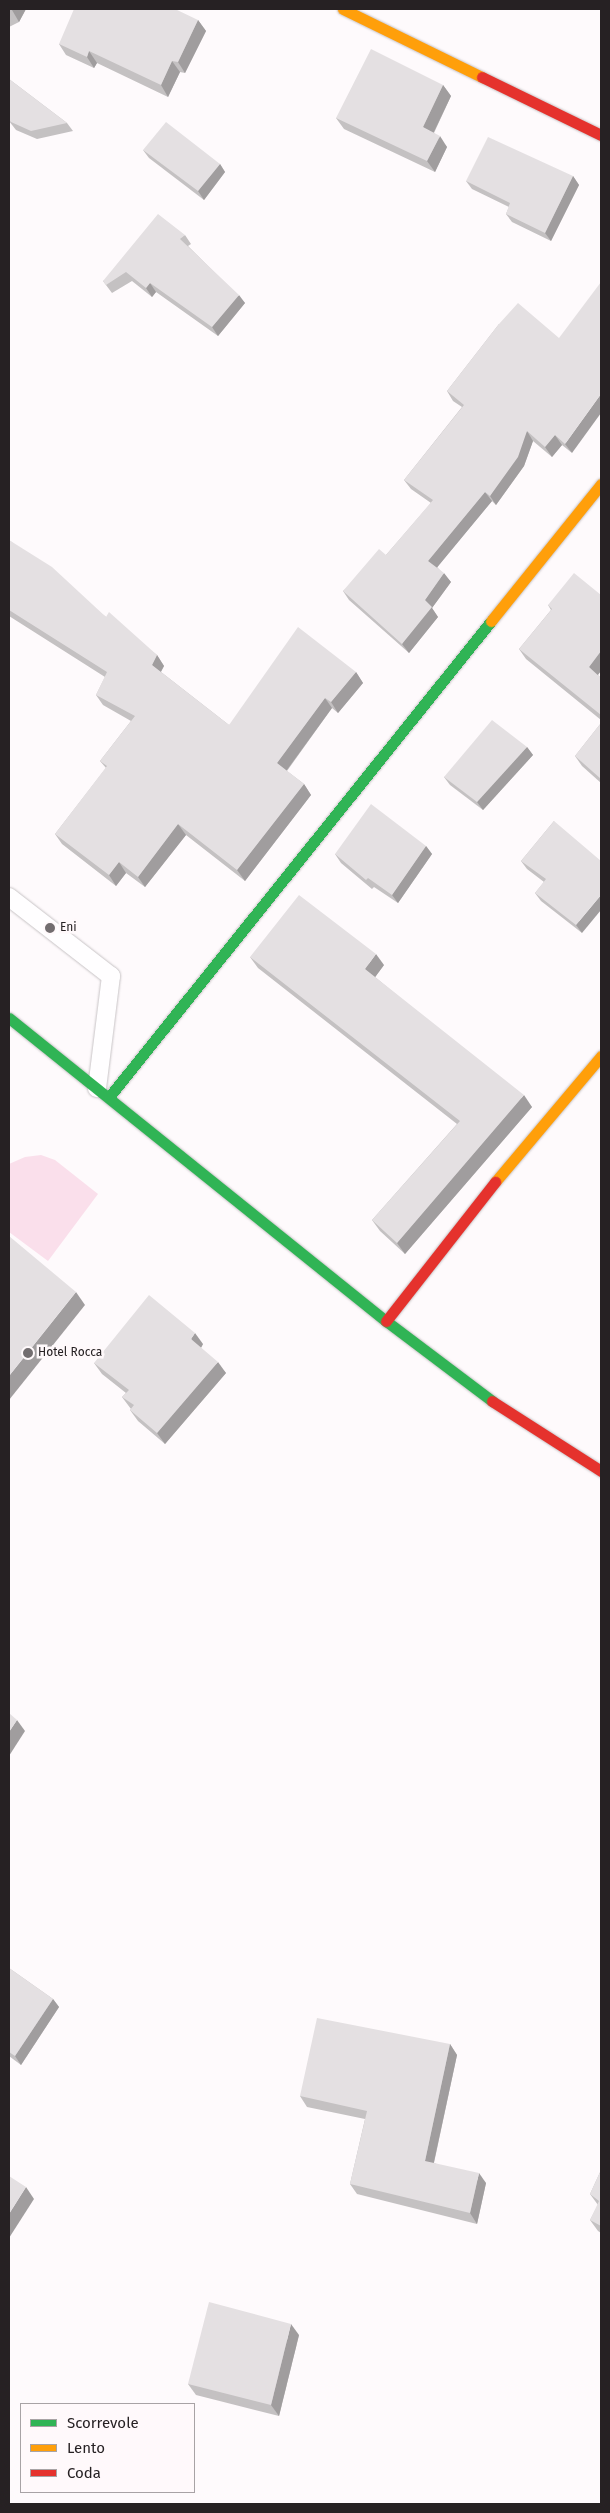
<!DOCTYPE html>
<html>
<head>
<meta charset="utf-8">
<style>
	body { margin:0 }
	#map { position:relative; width:610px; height:2513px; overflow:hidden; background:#fefafc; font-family:"Fira Sans",sans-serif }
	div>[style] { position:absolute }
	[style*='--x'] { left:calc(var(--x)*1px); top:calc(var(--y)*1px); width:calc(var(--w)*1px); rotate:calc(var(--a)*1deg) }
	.green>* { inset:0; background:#fadfeb }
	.roads { filter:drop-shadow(0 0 1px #c8c4c6) drop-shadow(0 0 1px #c8c4c6) }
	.lane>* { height:18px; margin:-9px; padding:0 9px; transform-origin:9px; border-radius:9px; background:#fffeff }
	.fast>* { height:11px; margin:-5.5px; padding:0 5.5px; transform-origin:5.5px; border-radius:5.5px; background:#30b455 }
	.slow>* { height:11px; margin:-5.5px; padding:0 5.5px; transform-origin:5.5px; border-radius:5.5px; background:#ff9f0a }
	.jam>* { height:11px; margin:-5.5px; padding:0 5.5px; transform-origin:5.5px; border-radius:5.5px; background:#e5322d }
	.wall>* { inset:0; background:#c4c1c2 }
	.shaded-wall>* { inset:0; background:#a09d9e }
	.building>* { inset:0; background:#e4e0e2 }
	.dots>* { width:14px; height:14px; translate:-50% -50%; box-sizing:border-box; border:2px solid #fff9fb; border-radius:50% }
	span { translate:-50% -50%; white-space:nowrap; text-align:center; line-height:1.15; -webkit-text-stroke:5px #fff9fb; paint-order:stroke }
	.poi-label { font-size:12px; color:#262123 }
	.left { translate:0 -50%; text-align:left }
	.frame { position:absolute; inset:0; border:10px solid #262123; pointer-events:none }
	.legend { position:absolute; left:20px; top:2403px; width:175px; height:90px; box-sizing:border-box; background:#fff9fb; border:1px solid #a8a3a5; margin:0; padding:6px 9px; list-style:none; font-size:15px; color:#262123 }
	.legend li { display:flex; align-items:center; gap:10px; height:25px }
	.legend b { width:25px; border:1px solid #a8a3a5 }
</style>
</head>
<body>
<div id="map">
	<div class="green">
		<div style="clip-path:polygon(41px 1155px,55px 1160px,98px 1194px,48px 1261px,9px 1232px,9px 1164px,25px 1157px)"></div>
	</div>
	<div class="roads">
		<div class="lane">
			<div style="--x:9;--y:897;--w:129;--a:37.8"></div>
			<div style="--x:111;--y:976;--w:113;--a:97.1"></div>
		</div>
		<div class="fast">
			<div style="--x:9;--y:1018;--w:484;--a:38.8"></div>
			<div style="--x:386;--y:1321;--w:133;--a:37"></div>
			<div style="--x:109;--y:1097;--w:610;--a:-51.25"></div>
		</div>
		<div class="slow">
			<div style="--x:343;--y:9;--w:155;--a:26.1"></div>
			<div style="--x:491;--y:621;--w:176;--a:-51.2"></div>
			<div style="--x:495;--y:1182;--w:165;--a:-49.9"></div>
		</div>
		<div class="jam">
			<div style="--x:482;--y:77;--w:132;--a:26"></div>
			<div style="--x:386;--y:1321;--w:177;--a:-51.9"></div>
			<div style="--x:492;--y:1401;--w:130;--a:32.7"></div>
		</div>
	</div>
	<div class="wall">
		<div style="clip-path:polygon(9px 9px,26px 9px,19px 22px,9px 27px)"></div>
		<div style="clip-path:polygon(198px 20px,206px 31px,185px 73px,180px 72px,168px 97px,97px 63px,94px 68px,66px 55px,59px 44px)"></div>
		<div style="clip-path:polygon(9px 79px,67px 123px,73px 131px,37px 139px,16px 130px,9px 121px)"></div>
		<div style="clip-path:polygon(443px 85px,451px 96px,434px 133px,447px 147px,435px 172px,344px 129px,336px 118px)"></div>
		<div style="clip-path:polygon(143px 150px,220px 164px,225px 172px,204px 200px,149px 158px)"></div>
		<div style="clip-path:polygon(573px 176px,579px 185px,551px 241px,512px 222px,506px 214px,509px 207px,472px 189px,466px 181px)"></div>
		<div style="clip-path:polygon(185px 235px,191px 244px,188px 246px,245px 303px,218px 336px,156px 292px,152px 297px,132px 281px,112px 293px,103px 281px)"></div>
		<div style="clip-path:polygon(499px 324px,572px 453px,562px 445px,552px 457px,533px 441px,524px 466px,496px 505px,492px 501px,437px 567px,451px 582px,432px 608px,438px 617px,409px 653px,349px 600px,343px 591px,386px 555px,431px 503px,411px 489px,404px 480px,462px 407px,453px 401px,447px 391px)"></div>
		<div style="clip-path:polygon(9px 540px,106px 617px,157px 655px,164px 666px,161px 672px,229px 725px,356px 672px,363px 683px,338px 713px,332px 708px,287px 771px,304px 784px,311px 795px,245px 881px,186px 835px,145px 887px,126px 873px,116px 886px,62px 844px,55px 834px,106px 768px,100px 761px,131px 721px,103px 705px,96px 695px,105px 677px,9px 616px)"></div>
		<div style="clip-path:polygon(601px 595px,601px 671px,598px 675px,601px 678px,601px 720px,526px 659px,519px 649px,551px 610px,548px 605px)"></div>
		<div style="clip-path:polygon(601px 723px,601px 783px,582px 766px,575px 756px)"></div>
		<div style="clip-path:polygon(527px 747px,533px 755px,483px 810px,450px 785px,444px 777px)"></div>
		<div style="clip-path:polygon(554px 821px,582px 933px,541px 901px,535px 893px,544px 882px,527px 869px,521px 861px)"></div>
		<div style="clip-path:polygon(426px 846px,432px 854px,398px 903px,374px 887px,372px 889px,341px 863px,335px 854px)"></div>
		<div style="clip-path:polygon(250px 957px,384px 965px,375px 977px,532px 1107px,405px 1254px,380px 1231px,372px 1220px,457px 1124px,258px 968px)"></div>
		<div style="clip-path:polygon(203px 1344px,201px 1348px,226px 1373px,165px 1444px,138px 1421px,130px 1410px,131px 1409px,122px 1397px,126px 1393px,102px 1374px,94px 1363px)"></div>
		<div style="clip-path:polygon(9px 1968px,53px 1999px,59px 2007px,21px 2065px,9px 2056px)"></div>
		<div style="clip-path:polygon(450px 2044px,457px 2055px,434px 2163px,486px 2183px,477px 2224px,357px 2194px,350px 2184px,365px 2119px,307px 2107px,300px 2096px)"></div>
		<div style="clip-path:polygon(601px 2170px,601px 2233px,598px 2231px,590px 2220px,598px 2205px,590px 2194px)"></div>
		<div style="clip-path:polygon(299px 2335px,279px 2416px,196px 2395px,188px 2384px)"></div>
	</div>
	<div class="shaded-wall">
		<div style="clip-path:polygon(12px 9px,26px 9px,19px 22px,12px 10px)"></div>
		<div style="clip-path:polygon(198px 20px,206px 31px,185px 73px,178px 62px)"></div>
		<div style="clip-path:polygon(89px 51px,97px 63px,94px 68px,87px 57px)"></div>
		<div style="clip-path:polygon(172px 61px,180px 72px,168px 97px,161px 85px)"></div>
		<div style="clip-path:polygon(443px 85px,451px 96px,431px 138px,423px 127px)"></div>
		<div style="clip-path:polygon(440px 136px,447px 147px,435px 172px,427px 161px)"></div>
		<div style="clip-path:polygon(220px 164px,225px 172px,204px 200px,198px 191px)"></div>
		<div style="clip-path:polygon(573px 176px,579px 185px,551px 241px,545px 233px)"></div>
		<div style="clip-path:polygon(150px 283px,156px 292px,152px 297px,146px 288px)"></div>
		<div style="clip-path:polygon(239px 295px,245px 303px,218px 336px,212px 327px)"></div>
		<div style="clip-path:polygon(601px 394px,601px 413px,572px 453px,565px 444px)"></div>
		<div style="clip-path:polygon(527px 431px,533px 441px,524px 466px,496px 505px,490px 496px)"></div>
		<div style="clip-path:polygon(555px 435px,562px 445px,552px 457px,545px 447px)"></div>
		<div style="clip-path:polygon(485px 492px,492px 501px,435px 570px,428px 561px)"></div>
		<div style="clip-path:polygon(444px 573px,451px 582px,432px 608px,438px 617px,409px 653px,402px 644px,425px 600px)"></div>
		<div style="clip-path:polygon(601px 651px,601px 671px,596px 677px,589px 667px)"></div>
		<div style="clip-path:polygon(157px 655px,164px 666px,159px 675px,152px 665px)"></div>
		<div style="clip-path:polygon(356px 672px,363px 683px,338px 713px,331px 702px)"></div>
		<div style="clip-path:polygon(325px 698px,332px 708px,284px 774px,277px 763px)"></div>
		<div style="clip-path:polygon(527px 747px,533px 755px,483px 810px,477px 802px)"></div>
		<div style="clip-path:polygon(304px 784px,311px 795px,245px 881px,237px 870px)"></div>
		<div style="clip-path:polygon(178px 824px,186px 835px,145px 887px,138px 877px)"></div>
		<div style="clip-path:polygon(426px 846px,432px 854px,398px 903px,392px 895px)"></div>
		<div style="clip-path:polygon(119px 862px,126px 873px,116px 886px,109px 875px)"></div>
		<div style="clip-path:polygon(601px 895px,601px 910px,582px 933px,576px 925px)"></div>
		<div style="clip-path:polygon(376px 954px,384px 965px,373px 980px,365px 969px)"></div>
		<div style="clip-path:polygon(524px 1095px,532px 1107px,405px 1254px,397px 1243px)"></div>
		<div style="clip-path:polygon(76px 1292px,85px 1305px,9px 1400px,9px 1376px)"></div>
		<div style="clip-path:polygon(195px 1333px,203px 1344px,199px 1351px,191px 1339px)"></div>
		<div style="clip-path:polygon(218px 1362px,226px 1373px,165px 1444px,157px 1433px)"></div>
		<div style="clip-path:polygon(17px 1720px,25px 1731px,9px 1756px,9px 1732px)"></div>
		<div style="clip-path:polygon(53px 1999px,59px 2007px,21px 2065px,15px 2056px)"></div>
		<div style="clip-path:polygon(450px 2044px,457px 2055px,432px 2171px,425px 2161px)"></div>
		<div style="clip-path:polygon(479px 2173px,486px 2183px,477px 2224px,470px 2213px)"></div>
		<div style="clip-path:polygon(26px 2187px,34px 2199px,9px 2238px,9px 2214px)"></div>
		<div style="clip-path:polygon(291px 2324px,299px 2335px,279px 2416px,271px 2405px)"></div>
	</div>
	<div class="building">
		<div style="clip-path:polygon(74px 9px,175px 9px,198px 20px,178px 62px,172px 61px,161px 85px,89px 51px,87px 57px,59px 44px)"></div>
		<div style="clip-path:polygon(371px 49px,443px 85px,423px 127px,440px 136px,427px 161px,336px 118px)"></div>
		<div style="clip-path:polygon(9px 79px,67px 123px,31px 131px,11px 122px,9px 120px)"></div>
		<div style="clip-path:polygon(166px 122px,220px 164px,198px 191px,143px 150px)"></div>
		<div style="clip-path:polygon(488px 137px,573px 176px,545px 233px,506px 214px,510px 203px,466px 181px)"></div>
		<div style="clip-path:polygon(158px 214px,185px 235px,180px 239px,239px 295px,212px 327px,150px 283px,146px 288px,126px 272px,106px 285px,103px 281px)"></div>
		<div style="clip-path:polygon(601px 282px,601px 394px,565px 444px,555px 435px,545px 447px,527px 431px,518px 457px,490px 496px,485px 492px,428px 561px,444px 573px,425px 600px,432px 607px,402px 644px,343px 591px,379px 549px,386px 555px,433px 500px,404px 480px,464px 405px,447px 391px,499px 324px,518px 303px,559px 338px)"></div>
		<div style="clip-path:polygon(9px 540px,52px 567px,106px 617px,109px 612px,157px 655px,152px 665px,229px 725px,298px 627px,356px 672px,331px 702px,325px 698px,277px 763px,304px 784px,237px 870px,178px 824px,138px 877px,119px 862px,109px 875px,55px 834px,107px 766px,100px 761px,135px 716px,96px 695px,107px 672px,9px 610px)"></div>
		<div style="clip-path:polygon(574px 573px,601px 595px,601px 603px,600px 605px,601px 606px,601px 651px,589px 667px,601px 678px,601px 715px,519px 649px,552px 609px,548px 605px)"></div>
		<div style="clip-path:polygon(492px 720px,527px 747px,477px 802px,444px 777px)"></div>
		<div style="clip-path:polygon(601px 723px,601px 779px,575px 756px)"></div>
		<div style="clip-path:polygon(371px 804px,426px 846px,392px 895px,368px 878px,366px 880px,335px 854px)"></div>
		<div style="clip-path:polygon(554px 821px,601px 861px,601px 895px,576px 925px,535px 893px,546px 879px,521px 861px)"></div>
		<div style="clip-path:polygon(299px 895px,376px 954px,365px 969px,524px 1095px,397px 1243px,372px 1220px,460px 1121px,250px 957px)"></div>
		<div style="clip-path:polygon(9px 1236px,76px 1292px,9px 1376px)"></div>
		<div style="clip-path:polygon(149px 1295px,195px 1333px,191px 1339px,218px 1362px,157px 1433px,130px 1410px,134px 1405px,122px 1397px,129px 1390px,94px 1363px)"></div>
		<div style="clip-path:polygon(9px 1713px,17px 1720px,9px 1732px)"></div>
		<div style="clip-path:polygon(9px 1968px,53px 1999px,15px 2056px,9px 2052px)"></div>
		<div style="clip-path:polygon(317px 2018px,450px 2044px,425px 2161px,479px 2173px,470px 2213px,350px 2184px,367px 2111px,300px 2096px)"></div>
		<div style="clip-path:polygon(601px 2170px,601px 2226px,590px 2220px,599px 2201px,590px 2194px)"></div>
		<div style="clip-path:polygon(9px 2176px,26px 2187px,9px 2214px)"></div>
		<div style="clip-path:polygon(209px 2302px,291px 2324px,271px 2405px,188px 2384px)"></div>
	</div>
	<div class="dots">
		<div style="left:50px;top:928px;background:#726d6f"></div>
		<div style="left:28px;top:1353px;background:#726d6f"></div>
	</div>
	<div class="poi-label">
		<span class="left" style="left:60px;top:928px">Eni</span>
		<span class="left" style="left:38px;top:1353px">Hotel Rocca</span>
	</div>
	<div class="frame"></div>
	<ul class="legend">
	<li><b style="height:6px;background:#30b455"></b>Scorrevole</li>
	<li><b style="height:6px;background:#ff9f0a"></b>Lento</li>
	<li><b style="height:6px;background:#e5322d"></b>Coda</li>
	</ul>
</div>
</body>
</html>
